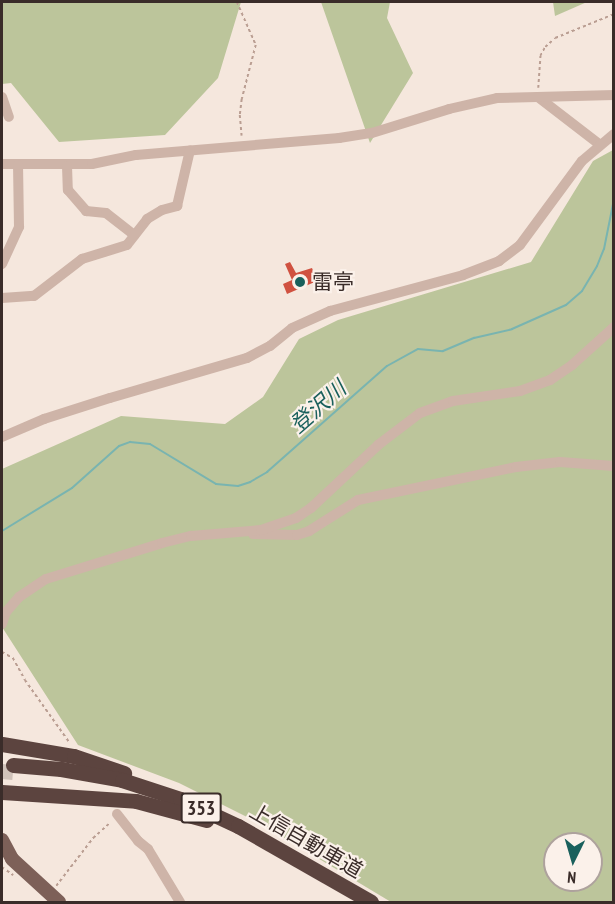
<!DOCTYPE html>
<html>
<head>
<meta charset="utf-8">
<style>
	body { margin:0 }
	#map { position:relative; width:615px; height:904px; overflow:hidden; background:#f5e7dd; font-family:"PT Sans Narrow","Noto Sans JP",sans-serif }
	div>[style] { position:absolute }
	[style*='--x'] { left:calc(var(--x)*1px); top:calc(var(--y)*1px); width:calc(var(--w)*1px); rotate:calc(var(--a)*1deg) }
	.green>* { inset:0; background:#bcc59b }
	.stream>* { height:2px; margin:-1px; padding:0 1px; transform-origin:1px; border-radius:1px; background:#79b4b0 }
	.building>* { inset:0; background:#d05140 }
	.highway-tunnel>* { height:15px; margin-top:-7.5px; transform-origin:0; background:repeating-linear-gradient(90deg,#d0c2b9 0 15px,transparent 0 23px) }
	.path>* { height:1.5px; margin-top:-0.75px; transform-origin:0; background:repeating-linear-gradient(90deg,#ba9e92 0 3px,transparent 0 6px) }
	.minor>* { height:10px; margin:-5px; padding:0 5px; transform-origin:5px; border-radius:5px; background:#ceb4a8 }
	.major>* { height:14px; margin:-7px; padding:0 7px; transform-origin:7px; border-radius:7px; background:#7d6058 }
	.highway>* { height:15px; margin:-7.5px; padding:0 7.5px; transform-origin:7.5px; border-radius:7.5px; background:#5c443f }
	.dots>* { width:16px; height:16px; translate:-50% -50%; box-sizing:border-box; border:3px solid #fbf1ea; border-radius:50% }
	span { translate:-50% -50%; white-space:nowrap; text-align:center; line-height:1.15; -webkit-text-stroke:4.5px #fbf1ea; paint-order:stroke }
	.shield-label span { padding:2px 4px; background:#fbf1ea; border:2px solid; border-radius:4px; -webkit-text-stroke-width:0 }
	.shield-label { font-size:20px; color:#3a2c29; font-weight:700 }
	.poi-label { font-size:21px; color:#3a2c29 }
	.left { translate:0 -50%; text-align:left }
	.street-label { font-size:21px; color:#3a2c29 }
	.water-label { font-size:22px; color:#1a605c; font-style:italic }
	.frame { position:absolute; inset:0; border:3px solid #3a2c29; pointer-events:none }
	.north { position:absolute; left:543px; top:832px; width:60px; height:60px; box-sizing:border-box; background:#fbf1ea; border:2px solid #aea29d; border-radius:50%; rotate:185deg; font-size:16px; font-weight:700; line-height:24px; text-align:center; color:#3a2c29 }
	.north::after { content:''; display:block; margin:auto; width:21px; height:27px; background:#1a605c; clip-path:polygon(50% 0,100% 100%,50% 72%,0 100%) }
</style>
</head>
<body>
<div id="map">
	<div class="green">
		<div style="clip-path:polygon(2px 2px,241px 2px,218px 78px,165px 135px,59px 142px,11px 83px,2px 84px)"></div>
		<div style="clip-path:polygon(321px 2px,390px 2px,387px 18px,413px 73px,370px 143px)"></div>
		<div style="clip-path:polygon(553px 2px,587px 2px,555px 16px)"></div>
		<div style="clip-path:polygon(evenodd,613px 150px,613px 902px,391px 902px,261px 824px,179px 783px,78px 745px,2px 627px,2px 469px,121px 416px,225px 424px,263px 397px,299px 339px,338px 320px,531px 262px,593px 161px,613px 150px,555px 844px,591px 844px,591px 880px,555px 880px,555px 844px)"></div>
	</div>
	<div class="stream">
		<div style="--x:2;--y:531;--w:82;--a:-31.6"></div>
		<div style="--x:72;--y:488;--w:63;--a:-41.8"></div>
		<div style="--x:119;--y:446;--w:12;--a:-20"></div>
		<div style="--x:130;--y:442;--w:20;--a:6"></div>
		<div style="--x:150;--y:444;--w:77;--a:31.2"></div>
		<div style="--x:216;--y:484;--w:22;--a:5"></div>
		<div style="--x:238;--y:486;--w:13;--a:-18"></div>
		<div style="--x:250;--y:482;--w:20;--a:-30"></div>
		<div style="--x:267;--y:472;--w:160;--a:-41.5"></div>
		<div style="--x:387;--y:366;--w:35;--a:-29"></div>
		<div style="--x:418;--y:349;--w:25;--a:5"></div>
		<div style="--x:443;--y:351;--w:34;--a:-23"></div>
		<div style="--x:474;--y:338;--w:39;--a:-13"></div>
		<div style="--x:512;--y:329;--w:59;--a:-24"></div>
		<div style="--x:566;--y:305;--w:21;--a:-41"></div>
		<div style="--x:582;--y:291;--w:29;--a:-59"></div>
		<div style="--x:597;--y:266;--w:18;--a:-68"></div>
		<div style="--x:604;--y:249;--w:51;--a:-78.7"></div>
	</div>
	<div class="building">
		<div style="clip-path:polygon(290px 262px,296px 273px,312px 268px,317px 281px,287px 294px,283px 284px,292px 280px,285px 264px)"></div>
	</div>
	<div class="highway-tunnel">
		<div style="--x:2;--y:771;--w:11;--a:5"></div>
	</div>
	<div class="path">
		<div style="--x:237;--y:2;--w:47;--a:66.2"></div>
		<div style="--x:256;--y:45;--w:56;--a:104.5"></div>
		<div style="--x:242;--y:99;--w:16;--a:97"></div>
		<div style="--x:240;--y:115;--w:21;--a:85"></div>
		<div style="--x:538;--y:88;--w:32;--a:-86"></div>
		<div style="--x:540;--y:56;--w:10;--a:-61"></div>
		<div style="--x:545;--y:47;--w:13;--a:-42"></div>
		<div style="--x:555;--y:38;--w:64;--a:-22.1"></div>
		<div style="--x:2;--y:652;--w:13;--a:29"></div>
		<div style="--x:13;--y:658;--w:25;--a:61"></div>
		<div style="--x:25;--y:680;--w:77;--a:54.5"></div>
		<div style="--x:2;--y:867;--w:14;--a:36"></div>
		<div style="--x:56;--y:886;--w:61;--a:-52.4"></div>
		<div style="--x:93;--y:838;--w:24;--a:-42"></div>
	</div>
	<div class="minor">
		<div style="--x:2;--y:97;--w:21;--a:71"></div>
		<div style="--x:538;--y:97;--w:77;--a:37.6"></div>
		<div style="--x:2;--y:164;--w:90;--a:0"></div>
		<div style="--x:92;--y:164;--w:45;--a:-11.6"></div>
		<div style="--x:136;--y:155;--w:204;--a:-4.8"></div>
		<div style="--x:339;--y:138;--w:33;--a:-9"></div>
		<div style="--x:372;--y:133;--w:81;--a:-17.3"></div>
		<div style="--x:449;--y:109;--w:49;--a:-12.9"></div>
		<div style="--x:497;--y:98;--w:117;--a:-1.5"></div>
		<div style="--x:67;--y:166;--w:24;--a:88"></div>
		<div style="--x:68;--y:190;--w:28;--a:49"></div>
		<div style="--x:86;--y:211;--w:20;--a:6"></div>
		<div style="--x:106;--y:213;--w:36;--a:38"></div>
		<div style="--x:2;--y:264;--w:41;--a:-65.3"></div>
		<div style="--x:19;--y:227;--w:62;--a:-90.9"></div>
		<div style="--x:2;--y:298;--w:32;--a:-4"></div>
		<div style="--x:34;--y:296;--w:61;--a:-37.6"></div>
		<div style="--x:82;--y:259;--w:47;--a:-17.3"></div>
		<div style="--x:127;--y:245;--w:33;--a:-52"></div>
		<div style="--x:147;--y:219;--w:17;--a:-31"></div>
		<div style="--x:162;--y:210;--w:16;--a:-15"></div>
		<div style="--x:177;--y:206;--w:57;--a:-76.9"></div>
		<div style="--x:2;--y:437;--w:46;--a:-23.2"></div>
		<div style="--x:44;--y:419;--w:69;--a:-17.7"></div>
		<div style="--x:110;--y:398;--w:143;--a:-16.3"></div>
		<div style="--x:247;--y:358;--w:26;--a:-28"></div>
		<div style="--x:270;--y:346;--w:28;--a:-39"></div>
		<div style="--x:292;--y:328;--w:42;--a:-24.1"></div>
		<div style="--x:330;--y:311;--w:138;--a:-15.1"></div>
		<div style="--x:463;--y:275;--w:39;--a:-21"></div>
		<div style="--x:499;--y:261;--w:26;--a:-37"></div>
		<div style="--x:520;--y:245;--w:104;--a:-53.6"></div>
		<div style="--x:582;--y:161;--w:42;--a:-40.2"></div>
		<div style="--x:253;--y:534;--w:44;--a:1.3"></div>
		<div style="--x:297;--y:535;--w:13;--a:-18"></div>
		<div style="--x:309;--y:531;--w:58;--a:-32.3"></div>
		<div style="--x:358;--y:500;--w:161;--a:-11.8"></div>
		<div style="--x:516;--y:467;--w:44;--a:-6.5"></div>
		<div style="--x:560;--y:462;--w:54;--a:4.2"></div>
		<div style="--x:2;--y:624;--w:13;--a:-72"></div>
		<div style="--x:6;--y:612;--w:20;--a:-49"></div>
		<div style="--x:19;--y:597;--w:32;--a:-34"></div>
		<div style="--x:46;--y:579;--w:121;--a:-17.2"></div>
		<div style="--x:162;--y:543;--w:30;--a:-14"></div>
		<div style="--x:191;--y:536;--w:70;--a:-4.9"></div>
		<div style="--x:261;--y:530;--w:37;--a:-19"></div>
		<div style="--x:296;--y:518;--w:18;--a:-34"></div>
		<div style="--x:311;--y:508;--w:92;--a:-43.2"></div>
		<div style="--x:378;--y:445;--w:53;--a:-37.3"></div>
		<div style="--x:420;--y:413;--w:35;--a:-20"></div>
		<div style="--x:453;--y:401;--w:68;--a:-8.5"></div>
		<div style="--x:520;--y:391;--w:32;--a:-20"></div>
		<div style="--x:550;--y:380;--w:27;--a:-34"></div>
		<div style="--x:572;--y:365;--w:57;--a:-42.1"></div>
		<div style="--x:117;--y:814;--w:34;--a:52"></div>
		<div style="--x:138;--y:841;--w:13;--a:39"></div>
		<div style="--x:148;--y:849;--w:62;--a:58.9"></div>
	</div>
	<div class="major">
		<div style="--x:2;--y:840;--w:21;--a:62"></div>
		<div style="--x:12;--y:859;--w:64;--a:42.5"></div>
	</div>
	<div class="highway">
		<div style="--x:2;--y:744;--w:73;--a:9.5"></div>
		<div style="--x:74;--y:756;--w:53;--a:18.8"></div>
		<div style="--x:13;--y:765;--w:48;--a:4.8"></div>
		<div style="--x:61;--y:769;--w:62;--a:10.2"></div>
		<div style="--x:122;--y:780;--w:61;--a:18.1"></div>
		<div style="--x:180;--y:799;--w:64;--a:25"></div>
		<div style="--x:238;--y:826;--w:153;--a:29.7"></div>
		<div style="--x:2;--y:792;--w:134;--a:3.8"></div>
		<div style="--x:136;--y:801;--w:73;--a:15"></div>
	</div>
	<div class="dots">
		<div style="left:300px;top:282px;background:#1a605c"></div>
	</div>
	<div class="shield-label">
		<span style="left:201px;top:808px">353</span>
	</div>
	<div class="poi-label">
		<span class="left" style="left:312px;top:282px">雷亭</span>
	</div>
	<div class="street-label">
		<span style="left:306px;top:841px;rotate:30deg">上信自動車道</span>
	</div>
	<div class="water-label">
		<span style="left:318px;top:407px;rotate:-41deg">登沢川</span>
	</div>
	<div class="frame"></div>
	<div class="north">N</div>
</div>
</body>
</html>
